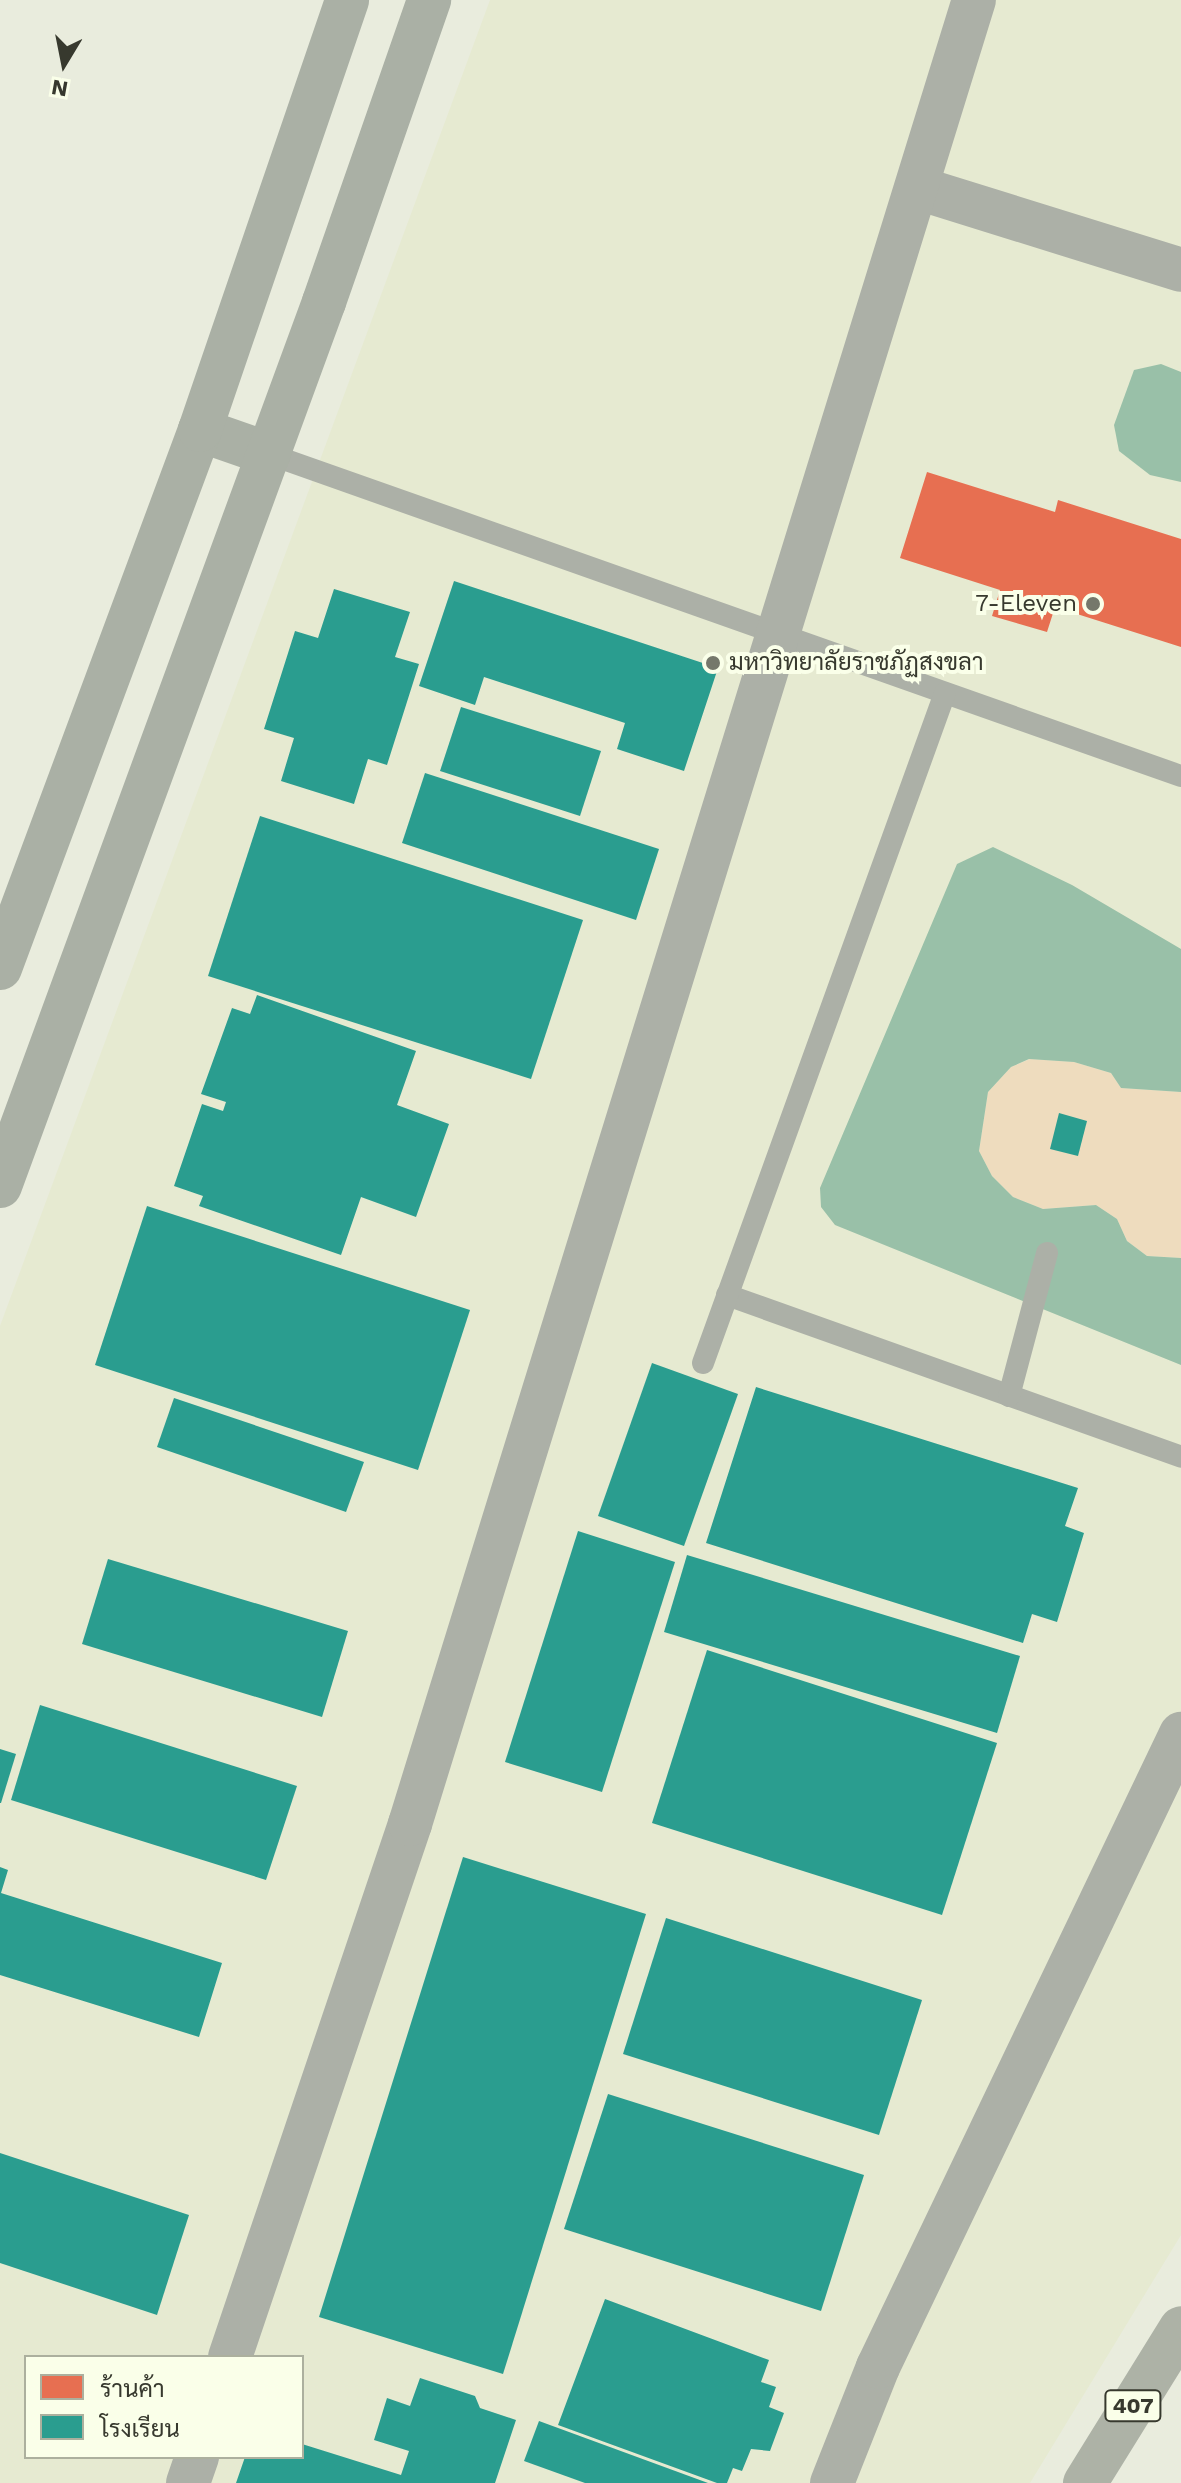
<!DOCTYPE html>
<html>
<head>
<meta charset="utf-8">
<style>
	body { margin:0 }
	#map { position:relative; width:1181px; height:2483px; overflow:hidden; background:#e9ecdd; font-family:"Work Sans",Sarabun,sans-serif }
	div>[style] { position:absolute }
	[style*='--x'] { left:calc(var(--x)*1px); top:calc(var(--y)*1px); width:calc(var(--w)*1px); rotate:calc(var(--a)*1deg) }
	.built>* { inset:0; background:#e6ead1 }
	.green>* { inset:0; background:#eedcbe }
	.water>* { inset:0; background:#99c0a8 }
	.shops>* { inset:0; background:#e76f51 }
	.schools>* { inset:0; background:#2a9d8f }
	.lane>* { height:22px; margin:-11px; padding:0 11px; transform-origin:11px; border-radius:11px; background:#acb0a7 }
	.street>* { height:44px; margin:-22px; padding:0 22px; transform-origin:22px; border-radius:22px; background:#acb0a7 }
	.secondary>* { height:44px; margin:-22px; padding:0 22px; transform-origin:22px; border-radius:22px; background:#aab0a5 }
	.primary>* { height:44px; margin:-22px; padding:0 22px; transform-origin:22px; border-radius:22px; background:#adb2a6 }
	.dots>* { width:22px; height:22px; translate:-50% -50%; box-sizing:border-box; border:4px solid #faffe9; border-radius:50% }
	span { translate:-50% -50%; white-space:nowrap; text-align:center; line-height:1.15; -webkit-text-stroke:8px #faffe9; paint-order:stroke }
	.shield-label span { padding:2px 6px; background:#faffe9; border:2px solid; border-radius:6px; -webkit-text-stroke-width:0 }
	.shield-label { font-size:22px; color:#37392e; font-weight:700 }
	.poi-label { font-size:24px; color:#37392e }
	.right { translate:-100% -50%; text-align:right }
	.left { translate:0 -50%; text-align:left }
	.legend { position:absolute; left:24px; top:2355px; width:280px; height:104px; box-sizing:border-box; background:#faffe9; border:2px solid #acb09e; margin:0; padding:10px 14px; list-style:none; font-size:24px; color:#37392e }
	.legend li { display:flex; align-items:center; gap:16px; height:40px }
	.legend b { width:40px; border:2px solid #acb09e }
	.north { position:absolute; left:24px; top:24px; width:80px; height:80px; -webkit-text-stroke:6px #faffe9; paint-order:stroke; rotate:190deg; font-size:22px; font-weight:700; line-height:32px; text-align:center; color:#37392e }
	.north::after { content:''; display:block; margin:auto; width:28px; height:36px; background:#37392e; clip-path:polygon(50% 0,100% 100%,50% 72%,0 100%) }
</style>
</head>
<body>
<div id="map">
	<div class="built">
		<div style="clip-path:polygon(evenodd,490px 0,1181px 0,1181px 2235px,1030px 2483px,0 2483px,0 1326px,490px 0,26px 2357px,302px 2357px,302px 2457px,26px 2457px,26px 2357px)"></div>
	</div>
	<div class="green">
		<div style="clip-path:polygon(1030px 1059px,1074px 1062px,1111px 1073px,1121px 1088px,1181px 1092px,1181px 1258px,1147px 1256px,1127px 1241px,1117px 1219px,1096px 1205px,1043px 1209px,1013px 1197px,992px 1176px,979px 1151px,988px 1092px,1011px 1067px)"></div>
	</div>
	<div class="water">
		<div style="clip-path:polygon(1161px 364px,1181px 372px,1181px 482px,1150px 475px,1119px 451px,1114px 425px,1134px 370px)"></div>
		<div style="clip-path:polygon(993px 847px,1072px 885px,1181px 949px,1181px 1092px,1121px 1088px,1111px 1073px,1074px 1062px,1029px 1059px,1011px 1067px,988px 1092px,979px 1151px,992px 1176px,1013px 1197px,1043px 1209px,1096px 1205px,1117px 1219px,1127px 1241px,1147px 1256px,1181px 1258px,1181px 1365px,835px 1225px,821px 1207px,820px 1188px,957px 864px)"></div>
	</div>
	<div class="shops">
		<div style="clip-path:polygon(927px 472px,1055px 512px,1058px 500px,1181px 539px,1181px 647px,1055px 607px,1047px 632px,992px 616px,1000px 590px,900px 558px)"></div>
	</div>
	<div class="schools">
		<div style="clip-path:polygon(454px 581px,718px 668px,684px 771px,617px 749px,625px 723px,484px 677px,475px 705px,419px 686px)"></div>
		<div style="clip-path:polygon(334px 589px,410px 612px,395px 657px,419px 664px,387px 765px,368px 759px,354px 804px,281px 781px,294px 738px,264px 729px,295px 631px,318px 638px)"></div>
		<div style="clip-path:polygon(461px 707px,601px 751px,580px 816px,440px 771px)"></div>
		<div style="clip-path:polygon(425px 773px,659px 849px,636px 920px,402px 843px)"></div>
		<div style="clip-path:polygon(260px 816px,583px 920px,531px 1079px,208px 976px)"></div>
		<div style="clip-path:polygon(257px 995px,416px 1051px,397px 1105px,449px 1124px,416px 1217px,361px 1197px,341px 1255px,199px 1206px,203px 1196px,174px 1186px,202px 1104px,223px 1111px,226px 1102px,201px 1094px,232px 1008px,250px 1014px)"></div>
		<div style="clip-path:polygon(1059px 1113px,1087px 1121px,1078px 1156px,1050px 1149px)"></div>
		<div style="clip-path:polygon(147px 1206px,470px 1310px,418px 1470px,95px 1365px)"></div>
		<div style="clip-path:polygon(652px 1363px,738px 1394px,684px 1546px,598px 1516px)"></div>
		<div style="clip-path:polygon(756px 1387px,1078px 1488px,1065px 1526px,1084px 1533px,1057px 1622px,1032px 1614px,1023px 1643px,706px 1543px)"></div>
		<div style="clip-path:polygon(174px 1398px,364px 1462px,346px 1512px,157px 1447px)"></div>
		<div style="clip-path:polygon(578px 1531px,675px 1562px,602px 1792px,505px 1762px)"></div>
		<div style="clip-path:polygon(687px 1555px,1020px 1656px,997px 1733px,664px 1632px)"></div>
		<div style="clip-path:polygon(108px 1559px,348px 1631px,322px 1717px,82px 1644px)"></div>
		<div style="clip-path:polygon(707px 1650px,997px 1743px,942px 1915px,652px 1823px)"></div>
		<div style="clip-path:polygon(40px 1705px,297px 1786px,266px 1880px,11px 1800px)"></div>
		<div style="clip-path:polygon(0 1749px,16px 1754px,1px 1803px,0 1803px)"></div>
		<div style="clip-path:polygon(463px 1857px,646px 1914px,503px 2374px,319px 2317px)"></div>
		<div style="clip-path:polygon(0 1867px,8px 1870px,1px 1893px,222px 1963px,199px 2037px,0 1975px)"></div>
		<div style="clip-path:polygon(666px 1918px,922px 2000px,879px 2135px,623px 2054px)"></div>
		<div style="clip-path:polygon(608px 2094px,864px 2175px,821px 2311px,564px 2229px)"></div>
		<div style="clip-path:polygon(0 2153px,189px 2215px,157px 2315px,0 2263px)"></div>
		<div style="clip-path:polygon(605px 2299px,769px 2360px,761px 2382px,776px 2387px,769px 2407px,784px 2413px,770px 2451px,751px 2449px,742px 2471px,733px 2468px,727px 2483px,717px 2483px,558px 2425px)"></div>
		<div style="clip-path:polygon(420px 2378px,475px 2396px,480px 2408px,516px 2420px,495px 2483px,236px 2483px,245px 2457px,302px 2457px,302px 2444px,401px 2475px,409px 2451px,374px 2440px,387px 2398px,410px 2406px)"></div>
		<div style="clip-path:polygon(539px 2421px,708px 2483px,585px 2483px,524px 2461px)"></div>
	</div>
	<div class="lane">
		<div style="--x:269;--y:454;--w:967;--a:19.45"></div>
		<div style="--x:727;--y:1295;--w:482;--a:19.6"></div>
		<div style="--x:703;--y:1363;--w:712;--a:-70.14"></div>
		<div style="--x:1009;--y:1396;--w:148;--a:-75.1"></div>
	</div>
	<div class="street">
		<div style="--x:918;--y:188;--w:275;--a:17.3"></div>
		<div style="--x:230;--y:2357;--w:563;--a:-71.34"></div>
		<div style="--x:410;--y:1824;--w:1909;--a:-72.82"></div>
		<div style="--x:188;--y:2483;--w:28;--a:-71"></div>
		<div style="--x:832;--y:2483;--w:125;--a:-68.4"></div>
		<div style="--x:878;--y:2367;--w:702;--a:-64.42"></div>
	</div>
	<div class="secondary">
		<div style="--x:200;--y:430;--w:73;--a:19.2"></div>
		<div style="--x:0;--y:968;--w:574;--a:-69.61"></div>
		<div style="--x:200;--y:430;--w:454;--a:-71.1"></div>
		<div style="--x:0;--y:1186;--w:942;--a:-69.87"></div>
		<div style="--x:324;--y:302;--w:320;--a:-70.8"></div>
	</div>
	<div class="primary">
		<div style="--x:1085;--y:2483;--w:182;--a:-58.2"></div>
	</div>
	<div class="dots">
		<div style="left:1093px;top:604px;background:#75786b"></div>
		<div style="left:713px;top:663px;background:#75786b"></div>
	</div>
	<div class="shield-label">
		<span style="left:1133px;top:2406px">407</span>
	</div>
	<div class="poi-label">
		<span class="right" style="left:1077px;top:604px">7-Eleven</span>
		<span class="left" style="left:729px;top:663px">มหาวิทยาลัยราชภัฏสงขลา</span>
	</div>
	<ul class="legend">
	<li><b style="height:22px;background:#e76f51"></b>ร้านค้า</li>
	<li><b style="height:22px;background:#2a9d8f"></b>โรงเรียน</li>
	</ul>
	<div class="north">N</div>
</div>
</body>
</html>
